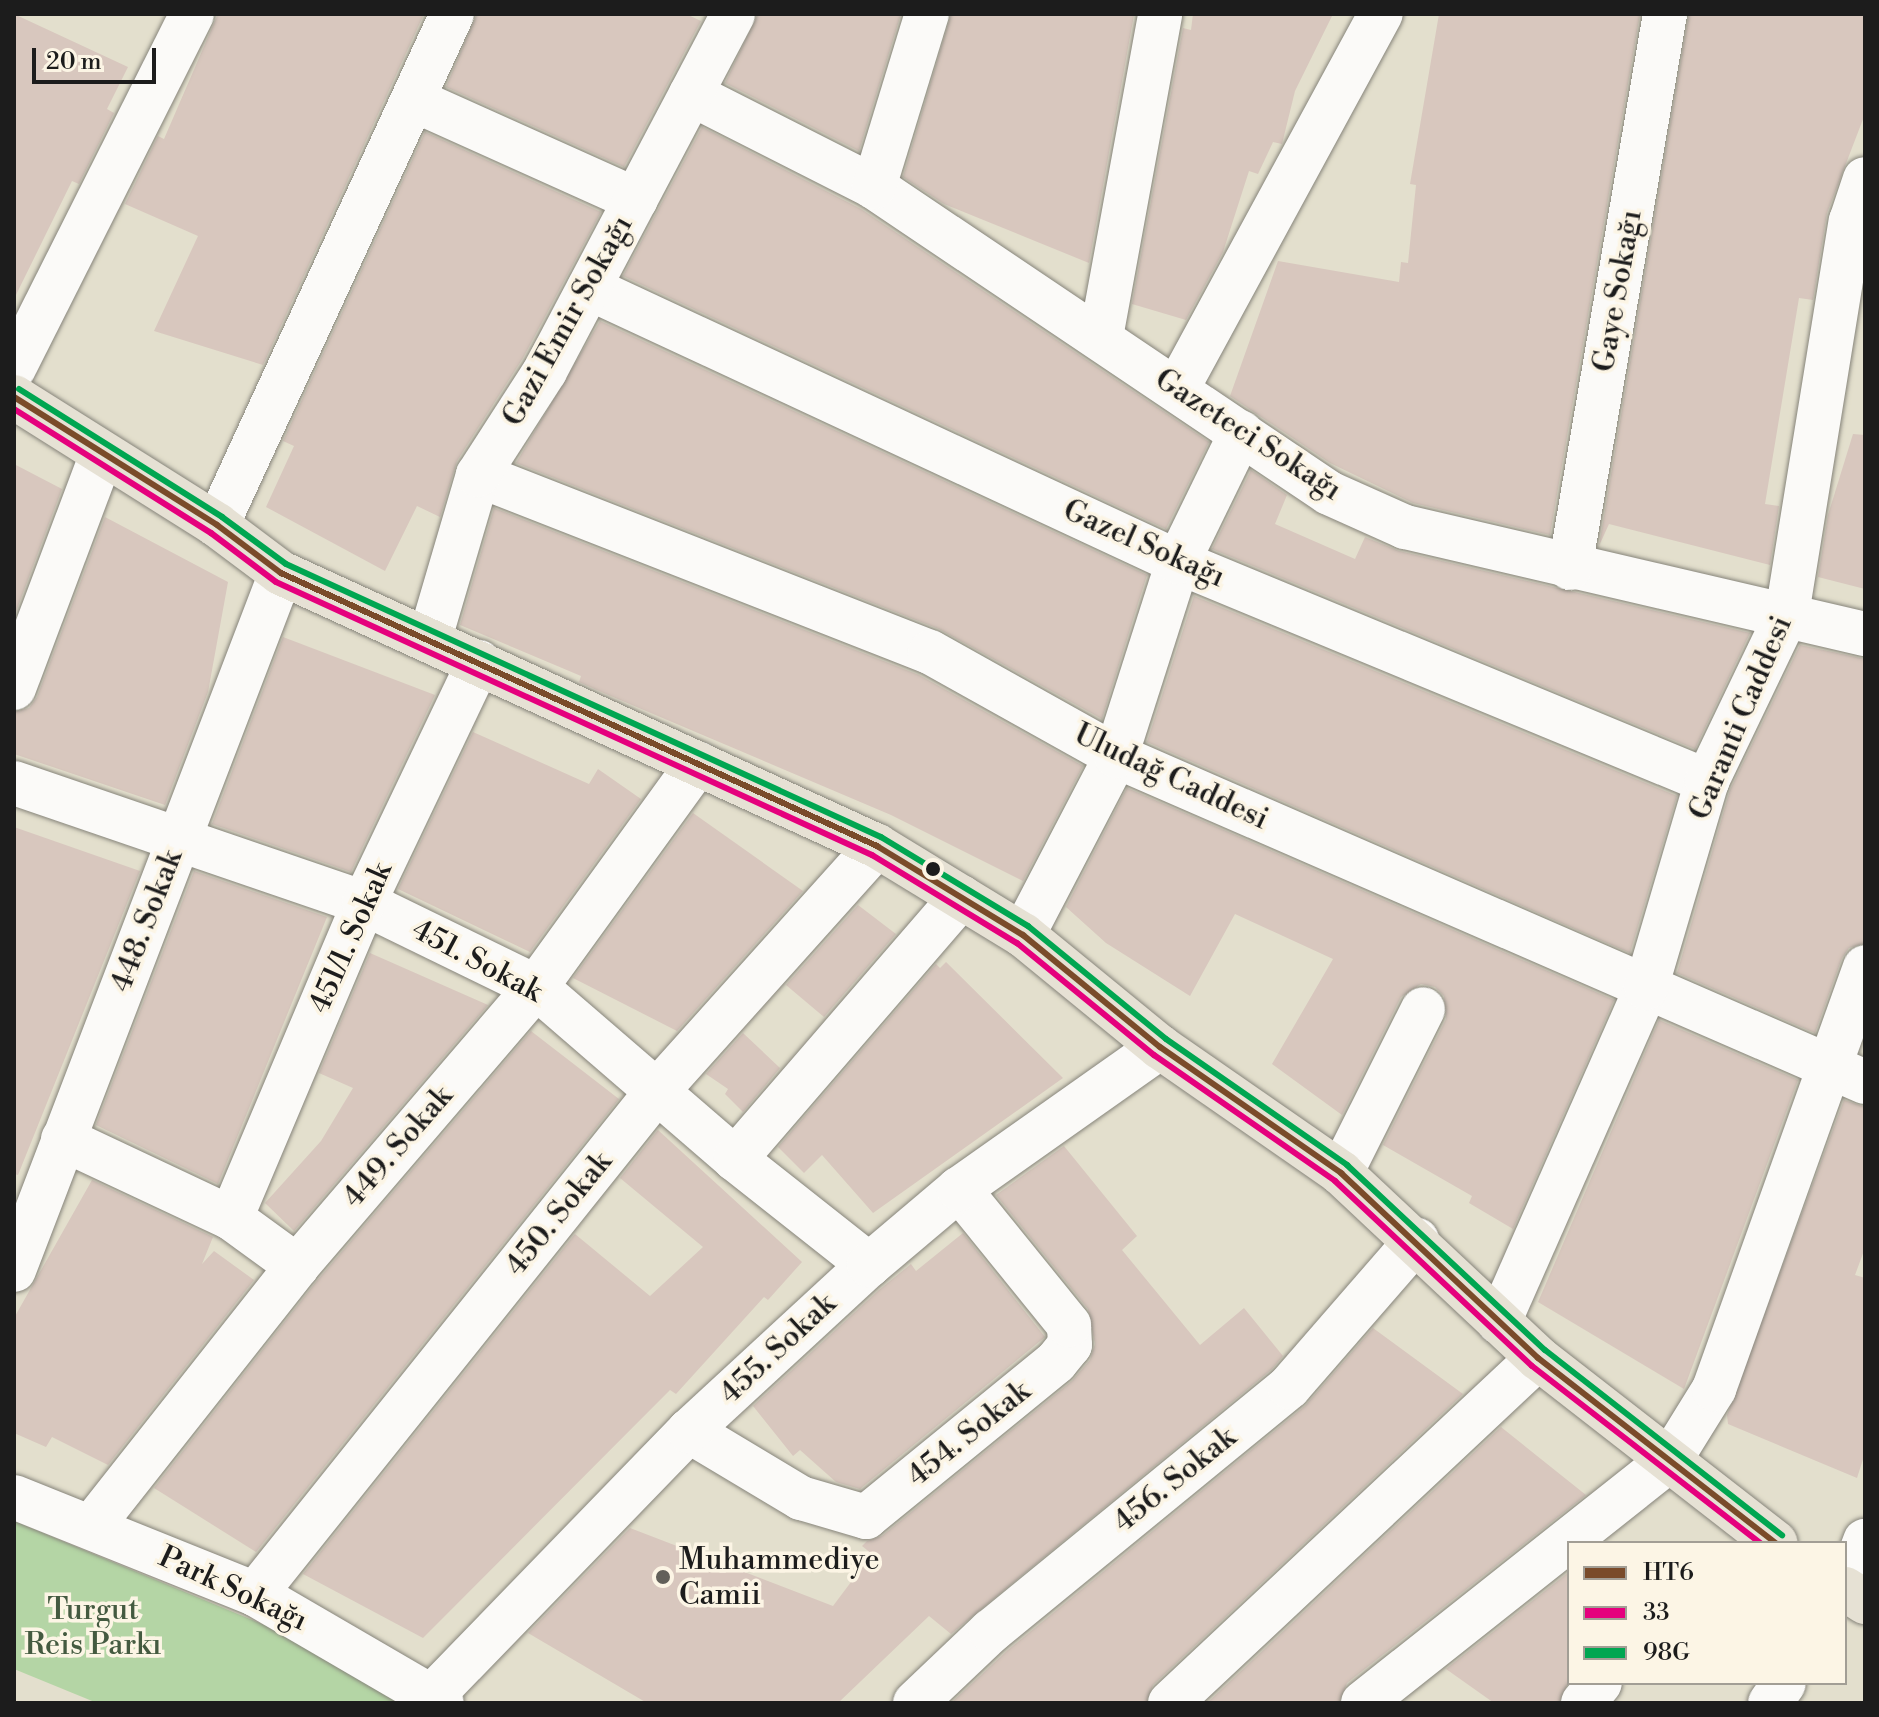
<!DOCTYPE html>
<html>
<head>
<meta charset="utf-8">
<style>
	body { margin:0 }
	#map { position:relative; width:1879px; height:1717px; overflow:hidden; background:#e3dfcd; font-family:"Libre Bodoni",serif }
	div>[style] { position:absolute }
	[style*='--x'] { left:calc(var(--x)*1px); top:calc(var(--y)*1px); width:calc(var(--w)*1px); rotate:calc(var(--a)*1deg) }
	.green>* { inset:0; background:#b4d5a5 }
	.building>* { inset:0; background:#d8c7be }
	.roads { filter:drop-shadow(0 0 2px #86847a) drop-shadow(0 0 2px #86847a) }
	.minor>* { height:44px; margin:-22px; padding:0 22px; transform-origin:22px; border-radius:22px; background:#fbfaf8 }
	.major>* { height:44px; margin:-22px; padding:0 22px; transform-origin:22px; border-radius:22px; background:#e6e1d4 }
	.bus-1>* { height:6px; margin:-3px; padding:0 3px; transform-origin:3px; border-radius:3px; background:#7a4b2a }
	.bus-2>* { height:6px; margin:-3px; padding:0 3px; transform-origin:3px; border-radius:3px; background:#e5007d }
	.bus-3>* { height:6px; margin:-3px; padding:0 3px; transform-origin:3px; border-radius:3px; background:#00a651 }
	.dots>* { width:22px; height:22px; translate:-50% -50%; box-sizing:border-box; border:4px solid #fcf5e5; border-radius:50% }
	span { translate:-50% -50%; white-space:nowrap; text-align:center; line-height:1.15; -webkit-text-stroke:7px #fcf5e5; paint-order:stroke }
	.street-label { font-size:30px; color:#1c1c1c }
	.poi-label { font-size:30px; color:#1c1c1c }
	.left { translate:0 -50%; text-align:left }
	.park-label { font-size:30px; color:#445a40 }
	.frame { position:absolute; inset:0; border:16px solid #1c1c1c; pointer-events:none }
	.legend { position:absolute; left:1567px; top:1541px; width:280px; height:144px; box-sizing:border-box; background:#fcf5e5; border:2px solid #a29e95; margin:0; padding:10px 14px; list-style:none; font-size:24px; color:#1c1c1c }
	.legend li { display:flex; align-items:center; gap:16px; height:40px }
	.legend b { width:40px; border:2px solid #a29e95 }
	.scale { position:absolute; left:32px; top:48px; width:124px; height:36px; box-sizing:border-box; border:4px solid #1c1c1c; border-top:0; padding-left:10px; font-size:24px; line-height:28px; white-space:nowrap; color:#1c1c1c; -webkit-text-stroke:6px #fcf5e5; paint-order:stroke }
</style>
</head>
<body>
<div id="map">
	<div class="green">
		<div style="clip-path:polygon(14px 1521px,322px 1649px,418px 1703px,97px 1703px,14px 1669px)"></div>
	</div>
	<div class="building">
		<div style="clip-path:polygon(14px 14px,128px 67px,107px 109px,114px 113px,79px 184px,72px 181px,14px 299px)"></div>
		<div style="clip-path:polygon(218px 14px,424px 14px,263px 365px,154px 331px,198px 236px,125px 204px,158px 136px,164px 139px)"></div>
		<div style="clip-path:polygon(477px 14px,686px 14px,701px 21px,624px 167px,446px 87px)"></div>
		<div style="clip-path:polygon(758px 14px,901px 14px,859px 151px,725px 83px)"></div>
		<div style="clip-path:polygon(951px 14px,1134px 15px,1089px 263px,944px 204px,903px 177px)"></div>
		<div style="clip-path:polygon(1193px 14px,1333px 14px,1295px 91px,1282px 144px,1273px 142px,1258px 174px,1249px 171px,1223px 252px,1186px 320px,1132px 304px,1183px 28px,1191px 30px)"></div>
		<div style="clip-path:polygon(1439px 14px,1640px 14px,1550px 535px,1413px 503px,1330px 463px,1230px 396px,1278px 261px,1399px 282px,1401px 262px,1408px 263px,1416px 185px,1410px 184px)"></div>
		<div style="clip-path:polygon(1689px 14px,1865px 14px,1865px 114px,1827px 213px,1813px 300px,1799px 298px,1765px 504px,1779px 506px,1770px 565px,1609px 524px,1599px 546px)"></div>
		<div style="clip-path:polygon(702px 127px,861px 209px,1209px 442px,1166px 529px,623px 276px)"></div>
		<div style="clip-path:polygon(425px 132px,601px 212px,523px 358px,457px 461px,440px 517px,417px 506px,385px 571px,266px 507px,294px 446px,283px 441px)"></div>
		<div style="clip-path:polygon(600px 321px,1147px 575px,1102px 719px,939px 629px,516px 463px)"></div>
		<div style="clip-path:polygon(1853px 434px,1865px 435px,1865px 589px,1818px 577px,1828px 515px)"></div>
		<div style="clip-path:polygon(14px 464px,62px 489px,14px 617px)"></div>
		<div style="clip-path:polygon(1251px 470px,1287px 495px,1275px 524px,1355px 559px,1365px 537px,1399px 551px,1750px 633px,1695px 749px,1212px 549px)"></div>
		<div style="clip-path:polygon(494px 508px,919px 675px,1083px 766px,1023px 881px,891px 815px,606px 694px,579px 682px,581px 676px,460px 625px)"></div>
		<div style="clip-path:polygon(105px 517px,228px 582px,208px 692px,165px 805px,14px 754px,14px 712px,29px 708px,37px 697px)"></div>
		<div style="clip-path:polygon(1194px 596px,1677px 796px,1630px 953px,1147px 742px)"></div>
		<div style="clip-path:polygon(283px 637px,435px 695px,351px 872px,212px 824px)"></div>
		<div style="clip-path:polygon(1800px 645px,1865px 659px,1865px 943px,1849px 948px,1842px 958px,1815px 1033px,1677px 973px,1730px 790px)"></div>
		<div style="clip-path:polygon(473px 732px,589px 784px,598px 769px,641px 799px,530px 952px,398px 889px)"></div>
		<div style="clip-path:polygon(1127px 788px,1614px 1000px,1513px 1229px,1469px 1203px,1472px 1196px,1383px 1145px,1446px 1019px,1444px 996px,1435px 987px,1421px 984px,1401px 997px,1342px 1115px,1272px 1064px,1333px 959px,1235px 914px,1190px 996px,1106px 943px,1066px 907px)"></div>
		<div style="clip-path:polygon(693px 813px,803px 891px,677px 1031px,573px 978px)"></div>
		<div style="clip-path:polygon(14px 827px,140px 871px,18px 1175px,14px 1174px)"></div>
		<div style="clip-path:polygon(194px 871px,327px 917px,218px 1184px,96px 1125px)"></div>
		<div style="clip-path:polygon(858px 905px,896px 934px,824px 1017px,786px 985px)"></div>
		<div style="clip-path:polygon(370px 953px,488px 1005px,294px 1231px,265px 1203px,321px 1141px,353px 1088px,319px 1073px)"></div>
		<div style="clip-path:polygon(946px 962px,1063px 1078px,873px 1213px,822px 1155px,804px 1173px,778px 1147px,936px 964px,940px 968px)"></div>
		<div style="clip-path:polygon(1659px 1020px,1798px 1080px,1684px 1389px,1538px 1302px)"></div>
		<div style="clip-path:polygon(531px 1031px,619px 1099px,256px 1552px,154px 1488px,316px 1282px)"></div>
		<div style="clip-path:polygon(743px 1033px,780px 1068px,743px 1112px,725px 1094px,728px 1089px,706px 1074px)"></div>
		<div style="clip-path:polygon(1844px 1100px,1865px 1107px,1865px 1248px,1855px 1275px,1865px 1278px,1865px 1453px,1857px 1478px,1728px 1424px,1727px 1415px)"></div>
		<div style="clip-path:polygon(658px 1130px,802px 1262px,768px 1300px,764px 1297px,676px 1394px,670px 1390px,423px 1638px,303px 1574px,575px 1234px,650px 1296px,703px 1247px,620px 1178px)"></div>
		<div style="clip-path:polygon(1064px 1146px,1137px 1236px,1122px 1250px,1200px 1345px,1244px 1308px,1283px 1356px,1272px 1369px,951px 1634px,929px 1616px,838px 1703px,647px 1703px,528px 1633px,630px 1528px,833px 1606px,872px 1554px,862px 1546px,867px 1541px,882px 1536px,1072px 1381px,1090px 1360px,1095px 1344px,1088px 1309px,996px 1195px)"></div>
		<div style="clip-path:polygon(92px 1180px,213px 1237px,202px 1264px,214px 1251px,254px 1280px,108px 1465px,52px 1437px,46px 1447px,14px 1433px,14px 1318px)"></div>
		<div style="clip-path:polygon(963px 1233px,1045px 1337px,860px 1489px,836px 1482px,800px 1450px,793px 1456px,753px 1406px,879px 1290px,911px 1264px,916px 1271px)"></div>
		<div style="clip-path:polygon(1373px 1328px,1463px 1394px,1153px 1685px,1146px 1703px,951px 1703px,1008px 1650px,1305px 1406px)"></div>
		<div style="clip-path:polygon(1501px 1427px,1586px 1495px,1347px 1683px,1339px 1703px,1207px 1703px)"></div>
		<div style="clip-path:polygon(1569px 1572px,1569px 1681px,1559px 1703px,1494px 1703px,1446px 1669px)"></div>
	</div>
	<div class="roads">
		<div class="minor">
			<div style="--x:691;--y:94;--w:205;--a:26.9"></div>
			<div style="--x:874;--y:187;--w:548;--a:33.92"></div>
			<div style="--x:1329;--y:493;--w:83;--a:24.1"></div>
			<div style="--x:1405;--y:527;--w:472;--a:13.1"></div>
			<div style="--x:414;--y:100;--w:243;--a:24.2"></div>
			<div style="--x:874;--y:187;--w:181;--a:-73"></div>
			<div style="--x:589;--y:288;--w:650;--a:24.95"></div>
			<div style="--x:1178;--y:562;--w:573;--a:22.49"></div>
			<div style="--x:1101;--y:337;--w:328;--a:-79.6"></div>
			<div style="--x:14;--y:368;--w:396;--a:-63.3"></div>
			<div style="--x:1177;--y:389;--w:427;--a:-61.5"></div>
			<div style="--x:478;--y:475;--w:485;--a:21.4"></div>
			<div style="--x:930;--y:652;--w:213;--a:29.2"></div>
			<div style="--x:1116;--y:756;--w:817;--a:23.52"></div>
			<div style="--x:217;--y:525;--w:562;--a:-65.3"></div>
			<div style="--x:1570;--y:568;--w:562;--a:-80.27"></div>
			<div style="--x:430;--y:638;--w:170;--a:-73.6"></div>
			<div style="--x:478;--y:475;--w:124;--a:-57.2"></div>
			<div style="--x:545;--y:371;--w:403;--a:-62.2"></div>
			<div style="--x:14;--y:688;--w:248;--a:-69.4"></div>
			<div style="--x:14;--y:783;--w:370;--a:18.9"></div>
			<div style="--x:364;--y:903;--w:191;--a:26"></div>
			<div style="--x:536;--y:987;--w:263;--a:40.8"></div>
			<div style="--x:735;--y:1159;--w:171;--a:38.3"></div>
			<div style="--x:1023;--y:935;--w:202;--a:-62.5"></div>
			<div style="--x:1116;--y:756;--w:204;--a:-72.3"></div>
			<div style="--x:1178;--y:562;--w:144;--a:-64"></div>
			<div style="--x:63;--y:1139;--w:186;--a:25.2"></div>
			<div style="--x:231;--y:1218;--w:82;--a:36"></div>
			<div style="--x:735;--y:1159;--w:346;--a:-49.2"></div>
			<div style="--x:1341;--y:1173;--w:183;--a:-63.4"></div>
			<div style="--x:231;--y:1218;--w:342;--a:-67.1"></div>
			<div style="--x:364;--y:903;--w:267;--a:-64.5"></div>
			<div style="--x:14;--y:1270;--w:746;--a:-69.04"></div>
			<div style="--x:1499;--y:1322;--w:365;--a:-66.2"></div>
			<div style="--x:1646;--y:988;--w:216;--a:-73.6"></div>
			<div style="--x:1707;--y:781;--w:185;--a:-64.4"></div>
			<div style="--x:1787;--y:614;--w:398;--a:-80.8"></div>
			<div style="--x:1851;--y:221;--w:44;--a:-71.6"></div>
			<div style="--x:689;--y:1431;--w:131;--a:30.9"></div>
			<div style="--x:801;--y:1498;--w:68;--a:16.3"></div>
			<div style="--x:866;--y:1517;--w:245;--a:-39.2"></div>
			<div style="--x:1056;--y:1362;--w:22;--a:-51"></div>
			<div style="--x:1070;--y:1345;--w:20;--a:-93"></div>
			<div style="--x:1069;--y:1325;--w:175;--a:-129"></div>
			<div style="--x:14;--y:1497;--w:260;--a:21.9"></div>
			<div style="--x:255;--y:1594;--w:216;--a:30.2"></div>
			<div style="--x:92;--y:1526;--w:331;--a:-51.7"></div>
			<div style="--x:297;--y:1266;--w:367;--a:-49.4"></div>
			<div style="--x:536;--y:987;--w:276;--a:-54.1"></div>
			<div style="--x:255;--y:1594;--w:645;--a:-51.35"></div>
			<div style="--x:658;--y:1090;--w:328;--a:-48.1"></div>
			<div style="--x:1845;--y:1594;--w:57;--a:-69.3"></div>
			<div style="--x:433;--y:1695;--w:368;--a:-45.9"></div>
			<div style="--x:689;--y:1431;--w:245;--a:-42.7"></div>
			<div style="--x:869;--y:1265;--w:118;--a:-40.2"></div>
			<div style="--x:959;--y:1189;--w:246;--a:-35.2"></div>
			<div style="--x:915;--y:1703;--w:105;--a:-43.5"></div>
			<div style="--x:991;--y:1631;--w:385;--a:-39.3"></div>
			<div style="--x:1289;--y:1387;--w:195;--a:-49"></div>
			<div style="--x:1170;--y:1703;--w:504;--a:-43.15"></div>
			<div style="--x:1363;--y:1703;--w:392;--a:-38.4"></div>
			<div style="--x:1670;--y:1460;--w:84;--a:-58.2"></div>
			<div style="--x:1714;--y:1389;--w:448;--a:-70.3"></div>
			<div style="--x:1583;--y:1703;--w:26;--a:-50"></div>
			<div style="--x:1770;--y:1703;--w:24;--a:-55"></div>
		</div>
		<div class="major">
			<div style="--x:14;--y:397;--w:240;--a:32.2"></div>
			<div style="--x:217;--y:525;--w:80;--a:36.9"></div>
			<div style="--x:281;--y:573;--w:656;--a:24.61"></div>
			<div style="--x:877;--y:846;--w:171;--a:31.4"></div>
			<div style="--x:1023;--y:935;--w:177;--a:39.3"></div>
			<div style="--x:1160;--y:1047;--w:221;--a:34.8"></div>
			<div style="--x:1341;--y:1173;--w:270;--a:43.2"></div>
			<div style="--x:1538;--y:1358;--w:301;--a:37.9"></div>
			<div style="--x:1845;--y:1589;--w:24;--a:33"></div>
		</div>
	</div>
	<div class="bus-1">
		<div style="--x:14;--y:397;--w:240;--a:32.2"></div>
		<div style="--x:217;--y:525;--w:80;--a:36.9"></div>
		<div style="--x:281;--y:573;--w:656;--a:24.61"></div>
		<div style="--x:877;--y:846;--w:171;--a:31.4"></div>
		<div style="--x:1023;--y:935;--w:177;--a:39.3"></div>
		<div style="--x:1160;--y:1047;--w:221;--a:34.8"></div>
		<div style="--x:1341;--y:1173;--w:270;--a:43.2"></div>
		<div style="--x:1538;--y:1358;--w:301;--a:37.9"></div>
	</div>
	<div class="bus-2">
		<div style="--x:14;--y:409;--w:233;--a:32.2"></div>
		<div style="--x:211;--y:533;--w:81;--a:37"></div>
		<div style="--x:276;--y:582;--w:656;--a:24.61"></div>
		<div style="--x:872;--y:855;--w:170;--a:31.3"></div>
		<div style="--x:1017;--y:943;--w:177;--a:39.3"></div>
		<div style="--x:1154;--y:1055;--w:221;--a:34.8"></div>
		<div style="--x:1335;--y:1181;--w:270;--a:43.2"></div>
		<div style="--x:1532;--y:1366;--w:289;--a:37.8"></div>
	</div>
	<div class="bus-3">
		<div style="--x:19;--y:389;--w:240;--a:32.2"></div>
		<div style="--x:222;--y:517;--w:79;--a:36.3"></div>
		<div style="--x:286;--y:564;--w:655;--a:24.65"></div>
		<div style="--x:881;--y:837;--w:172;--a:31.2"></div>
		<div style="--x:1028;--y:926;--w:178;--a:39.3"></div>
		<div style="--x:1166;--y:1039;--w:221;--a:34.8"></div>
		<div style="--x:1347;--y:1165;--w:271;--a:43.1"></div>
		<div style="--x:1545;--y:1350;--w:301;--a:38"></div>
	</div>
	<div class="dots">
		<div style="left:933px;top:869px;background:#1c1c1c"></div>
		<div style="left:663px;top:1577px;background:#62605a"></div>
	</div>
	<div class="street-label">
		<span style="left:1618px;top:291px;rotate:-80deg">Gaye Sokağı</span>
		<span style="left:568px;top:321px;rotate:-61deg">Gazi Emir Sokağı</span>
		<span style="left:1248px;top:435px;rotate:33deg">Gazeteci Sokağı</span>
		<span style="left:1144px;top:544px;rotate:24deg">Gazel Sokağı</span>
		<span style="left:1741px;top:718px;rotate:-67deg">Garanti Caddesi</span>
		<span style="left:1171px;top:777px;rotate:25deg">Uludağ Caddesi</span>
		<span style="left:147px;top:921px;rotate:-69deg">448. Sokak</span>
		<span style="left:351px;top:938px;rotate:-66deg">451/1. Sokak</span>
		<span style="left:477px;top:961px;rotate:28deg">451. Sokak</span>
		<span style="left:398px;top:1147px;rotate:-49deg">449. Sokak</span>
		<span style="left:559px;top:1214px;rotate:-51deg">450. Sokak</span>
		<span style="left:778px;top:1349px;rotate:-43deg">455. Sokak</span>
		<span style="left:969px;top:1434px;rotate:-39deg">454. Sokak</span>
		<span style="left:1175px;top:1480px;rotate:-39deg">456. Sokak</span>
		<span style="left:233px;top:1589px;rotate:25deg">Park Sokağı</span>
	</div>
	<div class="poi-label">
		<span class="left" style="left:679px;top:1577px">Muhammediye<br>Camii</span>
	</div>
	<div class="park-label">
		<span style="left:93px;top:1627px">Turgut<br>Reis Parkı</span>
	</div>
	<div class="frame"></div>
	<ul class="legend">
	<li><b style="height:10px;background:#7a4b2a"></b>HT6</li>
	<li><b style="height:10px;background:#e5007d"></b>33</li>
	<li><b style="height:10px;background:#00a651"></b>98G</li>
	</ul>
	<div class="scale">20 m</div>
</div>
</body>
</html>
